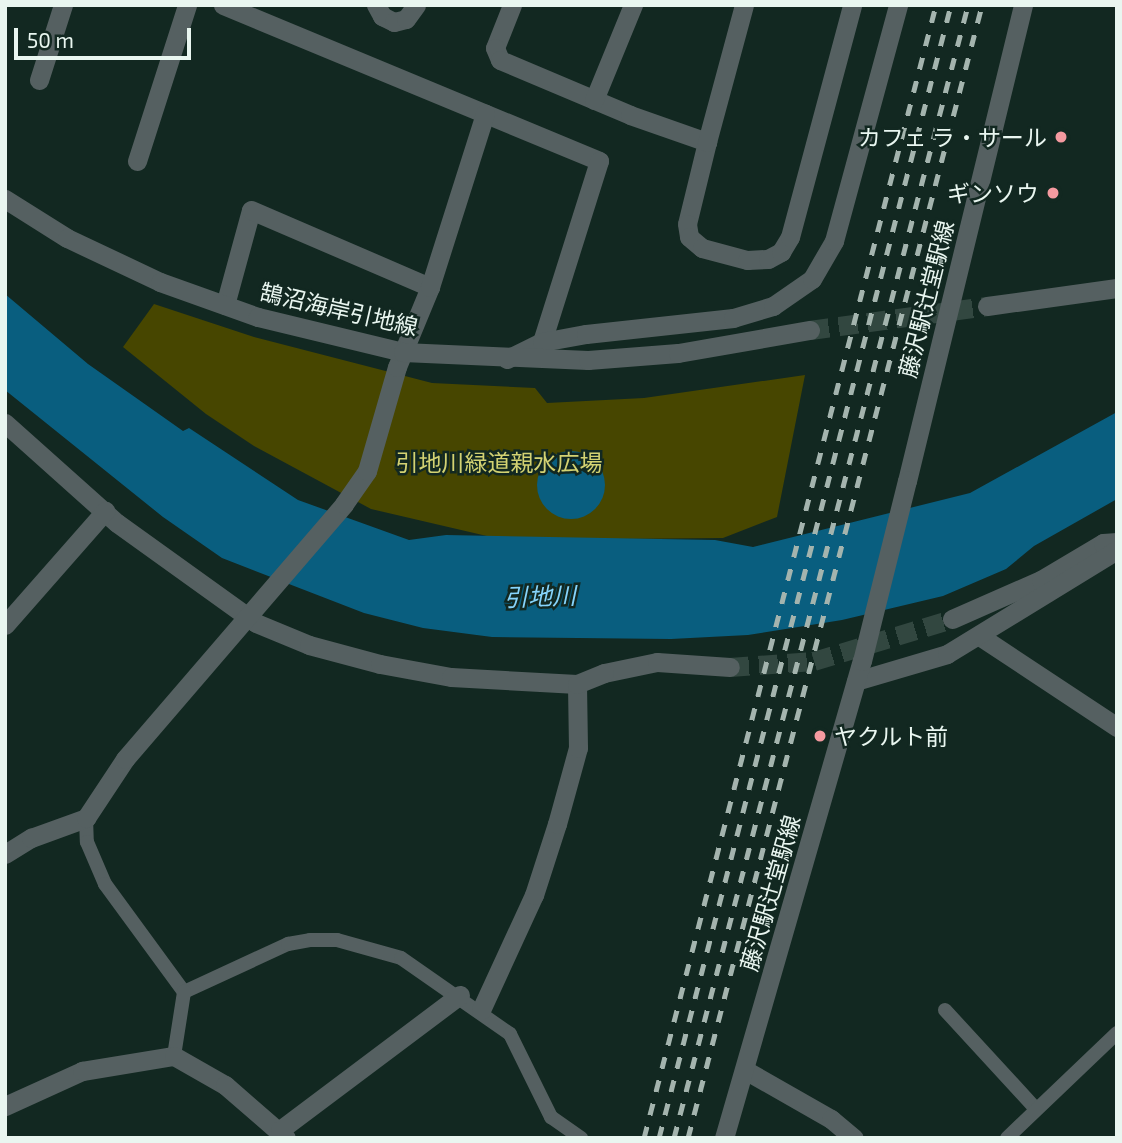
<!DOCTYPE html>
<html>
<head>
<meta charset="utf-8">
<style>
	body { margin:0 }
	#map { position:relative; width:1122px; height:1143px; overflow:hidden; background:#122821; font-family:"Exo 2","Noto Sans JP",sans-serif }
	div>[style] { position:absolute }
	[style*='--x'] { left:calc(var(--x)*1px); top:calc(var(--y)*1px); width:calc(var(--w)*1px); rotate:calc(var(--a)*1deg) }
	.green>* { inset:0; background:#474600 }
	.water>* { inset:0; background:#095e7f }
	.round { border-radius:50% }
	.pedestrian-tunnel>* { height:19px; margin-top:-9.5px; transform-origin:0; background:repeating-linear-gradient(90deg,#324740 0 19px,transparent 0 29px) }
	.tertiary-tunnel>* { height:19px; margin-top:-9.5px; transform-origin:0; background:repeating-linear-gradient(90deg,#324740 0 19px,transparent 0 29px) }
	.service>* { height:14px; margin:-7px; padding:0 7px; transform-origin:7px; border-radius:7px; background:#556061 }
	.pedestrian>* { height:19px; margin:-9.5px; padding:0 9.5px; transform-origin:9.5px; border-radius:9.5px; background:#556061 }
	.minor>* { height:19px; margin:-9.5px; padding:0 9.5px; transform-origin:9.5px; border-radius:9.5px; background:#556061 }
	.tertiary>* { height:19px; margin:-9.5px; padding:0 9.5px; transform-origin:9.5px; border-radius:9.5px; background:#556061 }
	.rail>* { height:5px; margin-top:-2.5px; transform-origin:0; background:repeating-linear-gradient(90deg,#a4b4ae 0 12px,transparent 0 24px) }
	.tertiary-bridge>* { height:19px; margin:-9.5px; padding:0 9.5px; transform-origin:9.5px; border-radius:9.5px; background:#556061 }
	.dots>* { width:19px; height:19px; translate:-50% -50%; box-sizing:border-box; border:4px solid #122821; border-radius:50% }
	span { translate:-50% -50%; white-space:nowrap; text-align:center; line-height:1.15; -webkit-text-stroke:5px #122821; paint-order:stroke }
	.poi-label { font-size:23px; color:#e9f6f0 }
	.right { translate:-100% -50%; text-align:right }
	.left { translate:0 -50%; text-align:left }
	.street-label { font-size:23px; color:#e9f6f0 }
	.park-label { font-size:23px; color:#d3d272 }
	.water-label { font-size:24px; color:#86d4fc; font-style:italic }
	.frame { position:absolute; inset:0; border:7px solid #e9f6f0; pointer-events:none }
	.scale { position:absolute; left:14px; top:28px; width:177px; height:32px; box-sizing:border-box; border:4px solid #e9f6f0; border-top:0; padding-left:9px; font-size:21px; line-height:24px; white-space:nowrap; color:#e9f6f0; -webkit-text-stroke:5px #122821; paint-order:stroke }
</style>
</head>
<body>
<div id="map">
	<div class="green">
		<div style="clip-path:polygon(154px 304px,254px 337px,432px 383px,535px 388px,547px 403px,644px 398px,805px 375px,777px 517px,723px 538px,504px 540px,371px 509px,254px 446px,206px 414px,123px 347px)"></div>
	</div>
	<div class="water">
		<div style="clip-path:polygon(5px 294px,88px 364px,183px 431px,189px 428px,298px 500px,409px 540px,446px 535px,715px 540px,753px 547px,970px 493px,1117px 412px,1117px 499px,1034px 546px,1006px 569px,943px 596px,842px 620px,748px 635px,671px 639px,492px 637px,423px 628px,364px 613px,222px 558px,163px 517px,5px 390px)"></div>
		<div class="round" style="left:537px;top:451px;width:68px;height:68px"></div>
	</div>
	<div class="pedestrian-tunnel">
		<div style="--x:730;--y:667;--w:84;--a:-4.1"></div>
		<div style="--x:814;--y:661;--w:144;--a:-16.9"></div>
	</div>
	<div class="tertiary-tunnel">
		<div style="--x:810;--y:330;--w:179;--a:-7.7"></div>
	</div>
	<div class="service">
		<div style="--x:86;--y:818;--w:24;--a:88"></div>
		<div style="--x:87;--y:842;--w:46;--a:66.8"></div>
		<div style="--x:105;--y:884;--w:134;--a:53.8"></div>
		<div style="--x:184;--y:992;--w:115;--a:-24.8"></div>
		<div style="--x:288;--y:944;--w:22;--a:-10"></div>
		<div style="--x:310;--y:940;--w:27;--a:0"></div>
		<div style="--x:337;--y:940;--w:66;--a:15.7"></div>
		<div style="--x:401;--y:958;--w:133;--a:34.9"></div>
		<div style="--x:510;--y:1034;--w:93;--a:63.7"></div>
		<div style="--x:551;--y:1117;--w:37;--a:35"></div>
		<div style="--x:945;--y:1010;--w:134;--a:47.4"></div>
		<div style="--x:174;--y:1056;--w:65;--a:-81.1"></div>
		<div style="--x:1007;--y:1138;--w:152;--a:-43.7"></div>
	</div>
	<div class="pedestrian">
		<div style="--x:952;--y:619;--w:97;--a:-23.7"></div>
		<div style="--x:1041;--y:580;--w:72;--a:-30.8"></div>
		<div style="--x:1103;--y:543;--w:14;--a:-4"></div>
		<div style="--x:604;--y:673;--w:54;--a:-11.7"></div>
		<div style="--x:657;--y:662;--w:73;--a:3.9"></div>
	</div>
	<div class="minor">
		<div style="--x:223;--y:5;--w:407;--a:22.5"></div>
		<div style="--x:599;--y:161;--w:190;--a:107.5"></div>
		<div style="--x:376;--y:5;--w:13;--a:61"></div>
		<div style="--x:382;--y:16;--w:13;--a:27"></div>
		<div style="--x:394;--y:22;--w:12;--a:-14"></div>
		<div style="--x:406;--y:19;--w:17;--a:-54"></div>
		<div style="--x:512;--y:5;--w:46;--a:111.6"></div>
		<div style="--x:495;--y:48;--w:13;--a:67"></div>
		<div style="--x:500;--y:60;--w:141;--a:22.9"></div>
		<div style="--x:630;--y:115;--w:82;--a:19.3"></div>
		<div style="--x:707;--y:142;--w:84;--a:103.7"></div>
		<div style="--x:687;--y:224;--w:13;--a:81"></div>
		<div style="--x:689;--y:237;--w:17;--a:40"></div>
		<div style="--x:702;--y:248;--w:47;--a:14.9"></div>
		<div style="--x:747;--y:260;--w:21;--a:-3"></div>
		<div style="--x:768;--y:259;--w:15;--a:-28"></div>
		<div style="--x:781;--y:252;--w:17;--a:-59"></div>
		<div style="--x:790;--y:237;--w:240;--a:-75"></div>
		<div style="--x:39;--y:80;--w:79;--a:-72.3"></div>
		<div style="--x:594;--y:100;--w:103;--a:-67.7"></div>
		<div style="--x:707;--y:142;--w:142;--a:-74.9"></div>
		<div style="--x:137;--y:161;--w:164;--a:-72.2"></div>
		<div style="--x:225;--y:305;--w:98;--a:-74.7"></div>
		<div style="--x:251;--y:210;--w:195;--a:23.3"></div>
		<div style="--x:507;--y:359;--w:39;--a:-26"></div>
		<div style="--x:542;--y:342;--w:45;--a:-10.3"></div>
		<div style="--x:586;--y:334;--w:148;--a:-6.2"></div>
		<div style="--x:733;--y:318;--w:42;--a:-16.7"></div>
		<div style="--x:773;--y:306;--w:47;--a:-34.7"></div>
		<div style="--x:812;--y:279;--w:44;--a:-59.9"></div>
		<div style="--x:834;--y:241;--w:245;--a:-74.8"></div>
		<div style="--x:5;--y:423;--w:150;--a:41.8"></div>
		<div style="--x:117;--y:523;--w:171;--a:35.7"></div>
		<div style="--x:256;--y:623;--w:57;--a:22.5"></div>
		<div style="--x:309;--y:645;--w:73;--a:15"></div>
		<div style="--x:380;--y:664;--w:72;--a:10.4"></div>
		<div style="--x:451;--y:677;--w:126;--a:3.2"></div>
		<div style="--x:5;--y:625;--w:152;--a:-48.7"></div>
		<div style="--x:981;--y:637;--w:163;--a:33.5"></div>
		<div style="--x:856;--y:681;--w:95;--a:-16.5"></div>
		<div style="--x:947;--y:654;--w:199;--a:-31.5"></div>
		<div style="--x:5;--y:854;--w:31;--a:-32"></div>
		<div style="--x:31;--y:838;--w:59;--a:-20"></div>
		<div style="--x:86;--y:818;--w:71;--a:-56.5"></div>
		<div style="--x:125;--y:759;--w:336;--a:-49.3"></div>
		<div style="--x:344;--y:504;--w:40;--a:-55.1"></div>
		<div style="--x:367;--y:471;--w:108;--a:-73.9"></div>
		<div style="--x:397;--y:367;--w:87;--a:-67.6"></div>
		<div style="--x:430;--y:287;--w:182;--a:-72.4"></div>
		<div style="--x:481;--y:1010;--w:127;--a:-65.3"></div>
		<div style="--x:534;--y:895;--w:75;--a:-72.1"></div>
		<div style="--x:557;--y:824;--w:79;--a:-74.6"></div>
		<div style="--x:578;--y:748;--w:64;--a:-90.9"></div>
		<div style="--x:577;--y:684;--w:29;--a:-22"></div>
		<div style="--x:745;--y:1070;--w:99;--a:29.7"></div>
		<div style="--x:831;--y:1119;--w:30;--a:40"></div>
		<div style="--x:5;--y:1106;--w:85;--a:-24.4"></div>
		<div style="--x:82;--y:1071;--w:93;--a:-9.3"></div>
		<div style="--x:174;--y:1056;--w:59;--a:29.6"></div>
		<div style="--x:225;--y:1085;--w:81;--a:41"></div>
		<div style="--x:280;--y:1130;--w:225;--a:-36.9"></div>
	</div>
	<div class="tertiary">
		<div style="--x:5;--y:199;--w:73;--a:32.2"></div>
		<div style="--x:67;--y:238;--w:103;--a:25.3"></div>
		<div style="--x:160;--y:282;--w:104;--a:19.7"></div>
		<div style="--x:258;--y:317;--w:149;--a:13.6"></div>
		<div style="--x:403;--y:352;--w:185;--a:2.5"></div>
		<div style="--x:588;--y:360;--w:90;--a:-4.4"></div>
		<div style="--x:678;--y:353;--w:134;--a:-9.9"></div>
		<div style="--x:987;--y:306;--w:131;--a:-7.9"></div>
		<div style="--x:907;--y:481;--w:490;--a:-76.3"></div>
		<div style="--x:724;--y:1138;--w:497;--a:-73.9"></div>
	</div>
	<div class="rail">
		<div style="--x:644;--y:1138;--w:1170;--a:-75.55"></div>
		<div style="--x:659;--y:1138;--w:1170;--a:-75.55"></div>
		<div style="--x:674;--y:1138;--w:1171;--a:-75.45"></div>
		<div style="--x:688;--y:1138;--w:1171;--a:-75.45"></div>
	</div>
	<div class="tertiary-bridge">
		<div style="--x:862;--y:661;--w:186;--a:-76"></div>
	</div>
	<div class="dots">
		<div style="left:1061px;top:137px;background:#f49aa0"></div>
		<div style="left:1053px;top:193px;background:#f49aa0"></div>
		<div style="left:820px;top:736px;background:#f49aa0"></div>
	</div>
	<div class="poi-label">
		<span class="right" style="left:1047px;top:137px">カフェ ラ・サール</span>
		<span class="right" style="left:1039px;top:193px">ギンソウ</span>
		<span class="left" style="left:834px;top:736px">ヤクルト前</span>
	</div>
	<div class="street-label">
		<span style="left:926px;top:299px;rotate:-76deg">藤沢駅辻堂駅線</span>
		<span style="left:339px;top:309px;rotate:13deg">鵠沼海岸引地線</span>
		<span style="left:770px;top:893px;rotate:-74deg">藤沢駅辻堂駅線</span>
	</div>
	<div class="park-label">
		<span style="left:499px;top:462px">引地川緑道親水広場</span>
	</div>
	<div class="water-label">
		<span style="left:540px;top:596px;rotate:-2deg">引地川</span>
	</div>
	<div class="frame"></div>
	<div class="scale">50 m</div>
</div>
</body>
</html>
